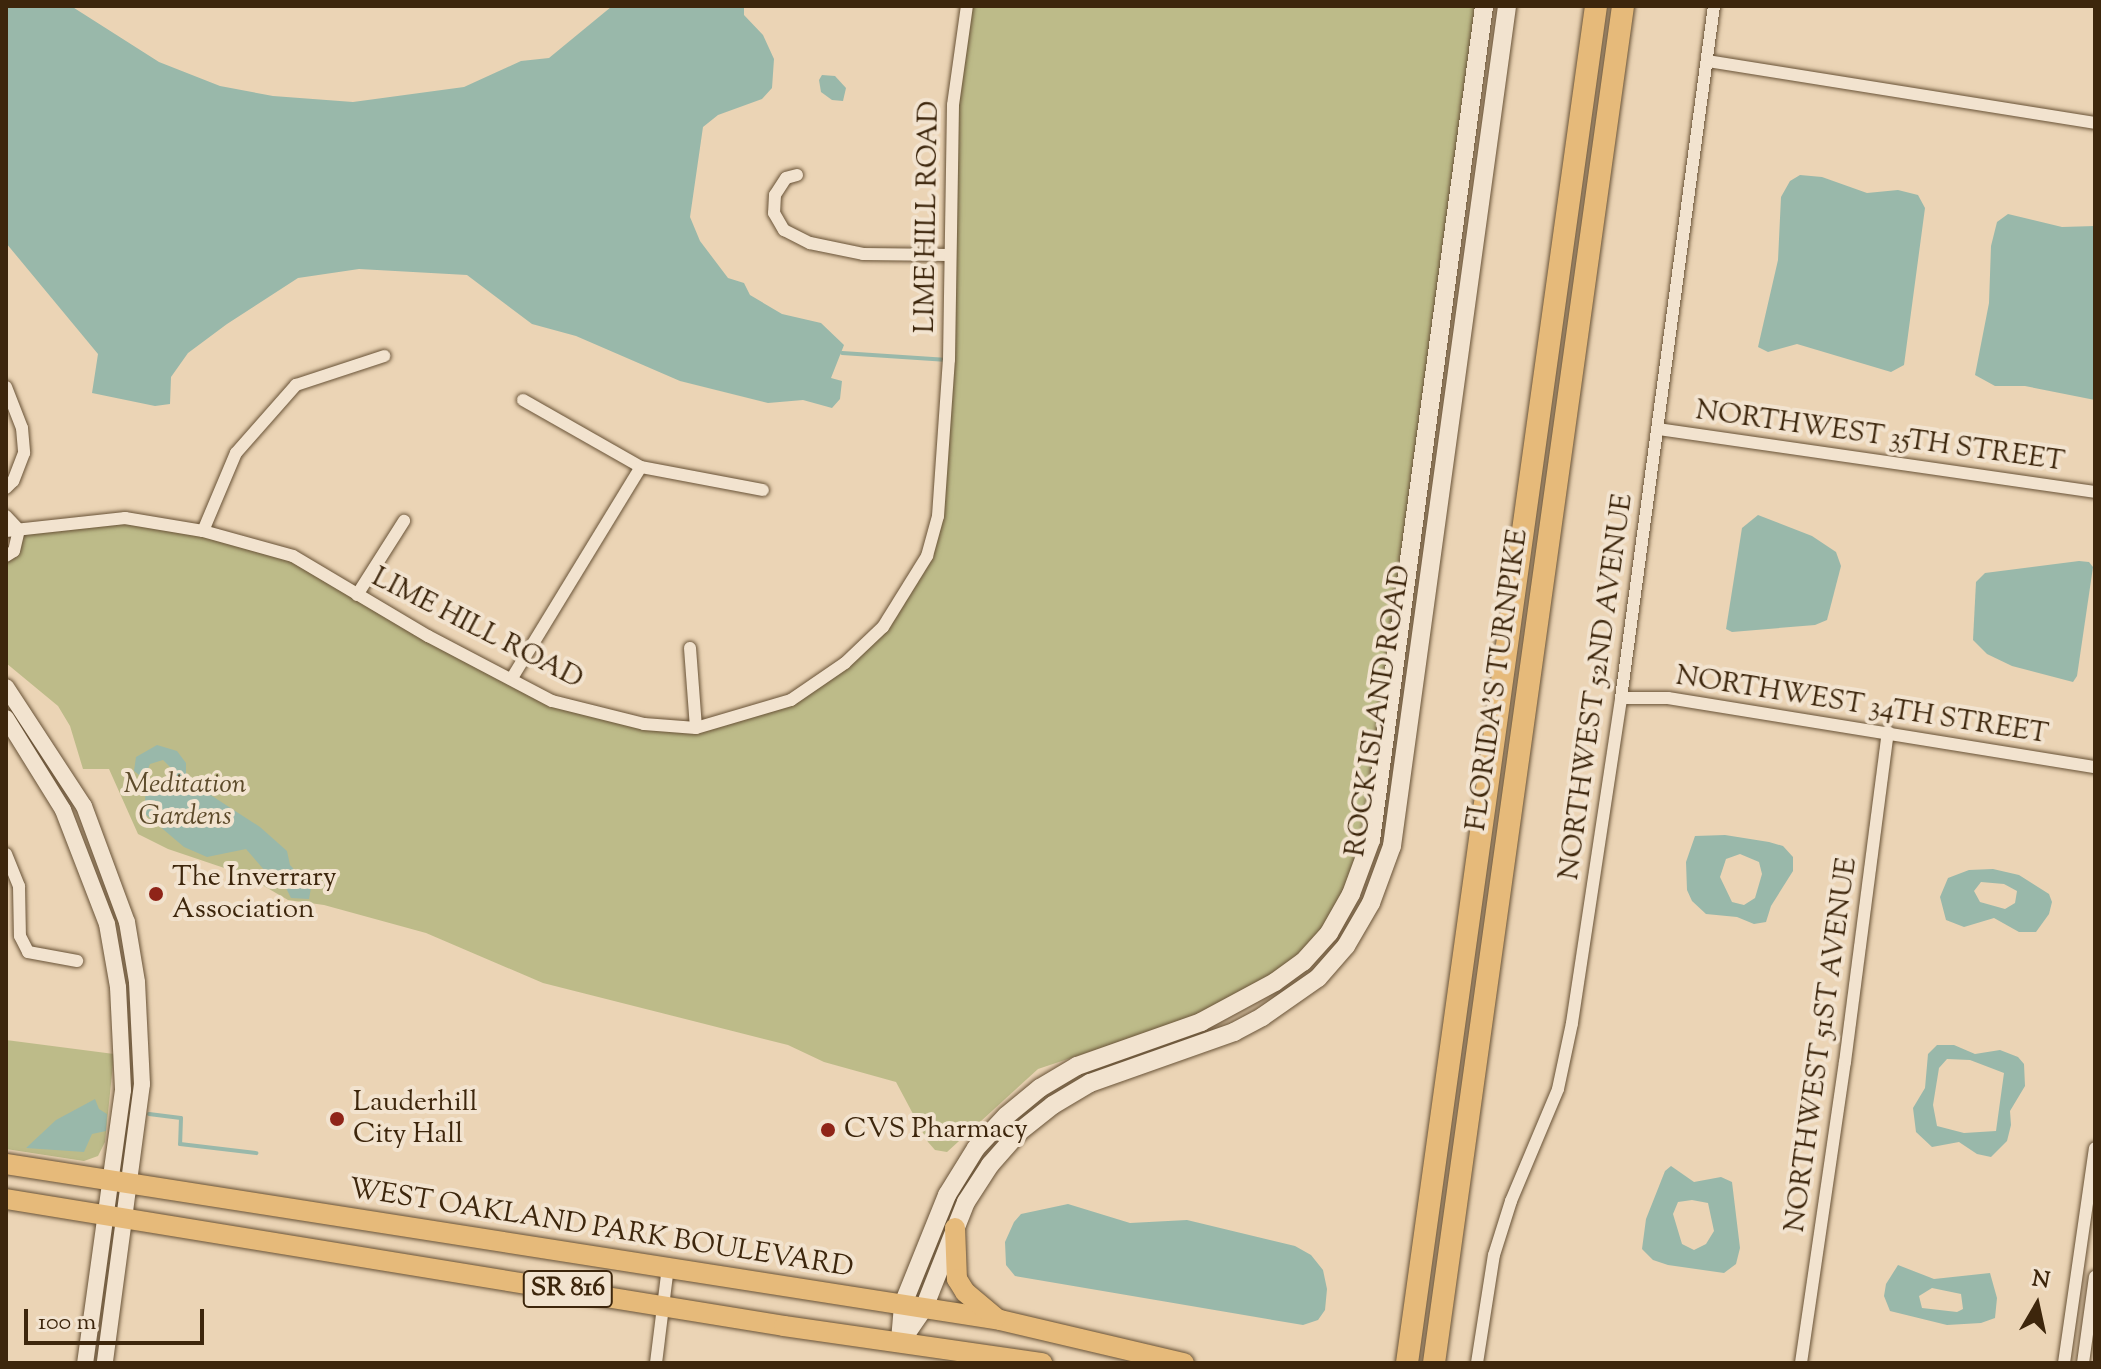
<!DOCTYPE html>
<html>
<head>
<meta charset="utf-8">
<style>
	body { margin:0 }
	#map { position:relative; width:2101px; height:1369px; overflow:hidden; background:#ebd4b5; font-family:"Sorts Mill Goudy",serif }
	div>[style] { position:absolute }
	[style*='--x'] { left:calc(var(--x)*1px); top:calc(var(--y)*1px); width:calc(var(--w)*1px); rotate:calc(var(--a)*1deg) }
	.green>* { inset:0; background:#bdbb89 }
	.water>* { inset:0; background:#99b8aa }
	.stream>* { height:4px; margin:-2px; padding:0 2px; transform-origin:2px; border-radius:2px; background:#99b8aa }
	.roads { filter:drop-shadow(0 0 2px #685236) drop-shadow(0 0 2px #685236) }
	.minor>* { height:12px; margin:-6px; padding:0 6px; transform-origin:6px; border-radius:6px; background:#f2e3cf }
	.tertiary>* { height:16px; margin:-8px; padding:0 8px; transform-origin:8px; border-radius:8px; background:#f2e3cf }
	.secondary>* { height:18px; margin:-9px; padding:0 9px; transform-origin:9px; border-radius:9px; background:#f2e3cf }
	.primary>* { height:20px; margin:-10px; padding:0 10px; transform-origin:10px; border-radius:10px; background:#e6ba7a }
	.motorway>* { height:22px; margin:-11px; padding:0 11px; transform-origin:11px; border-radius:11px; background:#e6ba7a }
	.dots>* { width:22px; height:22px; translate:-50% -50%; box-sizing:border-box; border:4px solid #f2e3cf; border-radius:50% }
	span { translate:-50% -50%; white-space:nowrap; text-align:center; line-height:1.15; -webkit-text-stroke:8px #f2e3cf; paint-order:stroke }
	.shield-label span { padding:2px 6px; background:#f2e3cf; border:2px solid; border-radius:6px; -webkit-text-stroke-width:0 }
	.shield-label { font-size:26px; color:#3d260c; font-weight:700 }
	.street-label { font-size:28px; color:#3d260c }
	.park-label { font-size:28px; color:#5d4b2b; font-style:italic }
	.poi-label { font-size:28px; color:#3d260c }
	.left { translate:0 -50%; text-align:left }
	.frame { position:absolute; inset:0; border:8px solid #3d260c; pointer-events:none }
	.north { position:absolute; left:1997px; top:1265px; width:80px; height:80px; -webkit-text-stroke:6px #f2e3cf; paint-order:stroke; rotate:9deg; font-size:22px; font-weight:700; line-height:32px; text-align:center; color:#3d260c }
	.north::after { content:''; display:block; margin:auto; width:28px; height:36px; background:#3d260c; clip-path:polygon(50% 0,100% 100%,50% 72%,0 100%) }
	.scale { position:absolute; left:24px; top:1309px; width:180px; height:36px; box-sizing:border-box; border:4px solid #3d260c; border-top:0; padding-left:10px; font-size:24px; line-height:28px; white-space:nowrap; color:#3d260c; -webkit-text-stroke:6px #f2e3cf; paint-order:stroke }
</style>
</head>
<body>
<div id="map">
	<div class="green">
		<div style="clip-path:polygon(967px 6px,1478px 6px,1366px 837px,1330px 927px,1271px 979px,1184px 1020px,1038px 1069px,947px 1152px,935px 1150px,928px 1142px,896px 1082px,824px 1062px,788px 1045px,543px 983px,426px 933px,324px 905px,288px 900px,245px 875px,168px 849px,138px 834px,109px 769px,83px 769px,70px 726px,58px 706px,6px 663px,6px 556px,19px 530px,125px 518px,293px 556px,552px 701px,695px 728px,791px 700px,883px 627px,927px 556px,937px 517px,953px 105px)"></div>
		<div style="clip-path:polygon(6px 1040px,114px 1054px,105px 1142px,98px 1156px,84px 1161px,6px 1149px)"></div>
	</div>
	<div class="water">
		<div style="clip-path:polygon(6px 6px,71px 6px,159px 62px,220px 86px,273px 96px,353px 102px,464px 87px,521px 61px,549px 58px,611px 7px,744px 6px,744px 15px,763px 35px,774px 59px,772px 88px,762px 99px,718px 115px,703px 127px,690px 217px,700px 241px,728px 278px,744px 283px,750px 295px,782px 314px,821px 323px,844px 345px,831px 378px,842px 381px,840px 399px,832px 408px,803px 400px,768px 403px,680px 381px,576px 336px,532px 324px,467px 275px,359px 269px,298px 278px,227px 324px,188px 353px,171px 377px,170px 404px,155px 406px,92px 393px,98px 354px,6px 243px)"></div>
		<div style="clip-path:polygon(822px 75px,835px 76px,846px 88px,843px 101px,832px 100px,821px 92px,819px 80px)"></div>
		<div style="clip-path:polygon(1800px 175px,1822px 177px,1867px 193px,1898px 190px,1918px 195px,1925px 208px,1904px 365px,1891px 372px,1797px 344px,1768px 352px,1758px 347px,1778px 260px,1781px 197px,1790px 181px)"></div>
		<div style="clip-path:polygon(2008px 214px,2062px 227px,2095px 226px,2095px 400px,2025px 386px,1995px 386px,1975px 375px,1989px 303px,1991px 246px,1997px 222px)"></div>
		<div style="clip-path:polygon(1758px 515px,1812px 536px,1836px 552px,1841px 566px,1827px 620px,1815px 625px,1732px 632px,1726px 629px,1742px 528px)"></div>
		<div style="clip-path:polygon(2079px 561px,2089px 562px,2093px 567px,2077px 676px,2073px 682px,2012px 666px,1987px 654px,1973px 640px,1976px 582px,1985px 573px)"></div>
		<div style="clip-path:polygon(evenodd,157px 745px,177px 751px,186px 763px,186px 779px,260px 827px,287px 851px,290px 865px,311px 888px,309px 899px,291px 898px,279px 874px,265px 871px,246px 849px,207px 857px,184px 847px,144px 813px,146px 788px,143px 778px,134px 771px,136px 757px,157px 745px,163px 760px,173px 770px,170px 786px,149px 782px,146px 774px,150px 764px,163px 760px)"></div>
		<div style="clip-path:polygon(evenodd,1725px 835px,1769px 842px,1783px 846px,1793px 857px,1793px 871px,1771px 906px,1766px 922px,1754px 924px,1737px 917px,1706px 914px,1692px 901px,1687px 890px,1686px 862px,1695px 836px,1725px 835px,1740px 854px,1759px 862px,1762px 874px,1755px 898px,1744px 905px,1732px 902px,1720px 877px,1726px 859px,1740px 854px)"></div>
		<div style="clip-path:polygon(evenodd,1993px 869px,2019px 875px,2049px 894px,2052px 902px,2049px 914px,2036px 932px,2019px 932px,1994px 918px,1964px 927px,1946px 920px,1940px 897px,1948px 878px,1969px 870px,1993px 869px,1981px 882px,2004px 884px,2017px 891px,2015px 903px,2005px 909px,1980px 902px,1974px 891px,1981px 882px)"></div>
		<div style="clip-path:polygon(evenodd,1937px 1045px,1954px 1045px,1975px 1054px,2000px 1050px,2018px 1057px,2024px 1064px,2025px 1086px,2010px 1111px,2011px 1125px,2007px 1141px,1991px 1157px,1977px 1154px,1959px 1142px,1932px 1147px,1916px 1132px,1913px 1108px,1925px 1088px,1928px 1054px,1937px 1045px,1947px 1059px,1970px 1060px,2004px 1073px,1996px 1131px,1964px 1133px,1937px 1126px,1933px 1105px,1939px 1068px,1947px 1059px)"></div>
		<div style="clip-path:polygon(95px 1099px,99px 1109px,107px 1114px,106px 1131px,92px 1134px,84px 1152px,26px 1148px,56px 1120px)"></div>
		<div style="clip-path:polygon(evenodd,1671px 1166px,1694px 1182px,1721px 1177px,1732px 1182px,1740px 1248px,1736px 1264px,1724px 1273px,1668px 1265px,1653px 1260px,1642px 1249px,1646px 1219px,1665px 1171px,1671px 1166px,1692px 1200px,1708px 1203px,1714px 1231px,1706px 1244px,1694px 1250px,1682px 1244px,1673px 1214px,1678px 1202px,1692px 1200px)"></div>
		<div style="clip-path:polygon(1068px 1204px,1130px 1223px,1187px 1220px,1295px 1246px,1311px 1255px,1323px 1270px,1327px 1289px,1325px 1310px,1318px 1320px,1303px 1325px,1015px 1276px,1006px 1265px,1005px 1242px,1014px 1222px,1021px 1214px)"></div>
		<div style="clip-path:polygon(evenodd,1898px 1265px,1934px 1279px,1990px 1273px,1997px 1298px,1995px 1318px,1981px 1323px,1947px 1325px,1890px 1311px,1884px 1296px,1886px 1284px,1898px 1265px,1932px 1288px,1961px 1294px,1963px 1309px,1957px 1312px,1922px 1308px,1919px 1296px,1932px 1288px)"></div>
	</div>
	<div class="stream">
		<div style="--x:842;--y:353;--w:106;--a:3.8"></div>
		<div style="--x:149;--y:1114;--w:32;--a:7"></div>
		<div style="--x:181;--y:1118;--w:26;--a:92"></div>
		<div style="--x:180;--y:1144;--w:77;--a:6.8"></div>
	</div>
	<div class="roads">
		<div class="minor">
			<div style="--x:1708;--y:61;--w:392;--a:9.1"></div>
			<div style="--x:797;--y:175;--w:11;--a:165"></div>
			<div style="--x:786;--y:178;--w:20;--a:123"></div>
			<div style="--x:775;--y:195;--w:18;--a:93"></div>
			<div style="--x:774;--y:213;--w:20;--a:60"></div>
			<div style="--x:784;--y:230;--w:29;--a:27"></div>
			<div style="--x:810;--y:243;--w:54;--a:11.7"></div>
			<div style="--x:863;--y:254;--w:87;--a:0.7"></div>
			<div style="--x:6;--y:387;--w:44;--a:68.7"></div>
			<div style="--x:22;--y:428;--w:25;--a:85"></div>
			<div style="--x:24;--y:453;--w:30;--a:111"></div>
			<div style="--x:13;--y:481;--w:10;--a:135"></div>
			<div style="--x:523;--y:400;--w:136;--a:29.6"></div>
			<div style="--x:641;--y:467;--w:124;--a:10.7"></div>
			<div style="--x:1658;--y:429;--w:442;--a:8.2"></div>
			<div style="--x:6;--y:516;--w:19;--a:47"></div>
			<div style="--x:6;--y:531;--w:120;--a:-6.2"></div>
			<div style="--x:125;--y:518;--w:79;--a:9.5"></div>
			<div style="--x:203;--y:531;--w:93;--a:15.5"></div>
			<div style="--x:293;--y:556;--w:157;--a:30.7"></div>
			<div style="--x:428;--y:636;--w:140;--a:27.7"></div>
			<div style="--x:552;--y:701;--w:95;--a:14"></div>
			<div style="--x:644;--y:724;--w:52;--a:4.4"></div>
			<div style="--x:696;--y:728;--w:99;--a:-16.4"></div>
			<div style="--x:791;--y:700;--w:65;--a:-34.4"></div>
			<div style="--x:845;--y:663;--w:52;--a:-43.5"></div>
			<div style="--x:883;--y:627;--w:84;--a:-58.2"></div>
			<div style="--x:927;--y:556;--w:41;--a:-74.6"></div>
			<div style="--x:938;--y:516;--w:156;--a:-86"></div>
			<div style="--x:949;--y:360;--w:255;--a:-89.1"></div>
			<div style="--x:953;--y:105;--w:100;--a:-82"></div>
			<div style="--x:203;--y:531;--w:85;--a:-67.1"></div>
			<div style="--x:236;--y:453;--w:91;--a:-48.6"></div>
			<div style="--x:296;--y:385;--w:93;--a:-18.2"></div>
			<div style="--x:6;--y:556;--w:9;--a:-32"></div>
			<div style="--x:14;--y:551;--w:22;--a:-77"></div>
			<div style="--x:357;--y:595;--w:88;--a:-57.6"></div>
			<div style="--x:690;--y:648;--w:80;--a:85.7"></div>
			<div style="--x:512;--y:678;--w:247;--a:-58.6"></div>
			<div style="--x:1621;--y:698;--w:47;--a:0"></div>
			<div style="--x:1668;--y:698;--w:433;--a:9.2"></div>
			<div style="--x:6;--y:854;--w:35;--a:68"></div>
			<div style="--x:19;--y:886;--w:50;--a:88.9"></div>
			<div style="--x:20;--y:936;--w:18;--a:63"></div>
			<div style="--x:28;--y:952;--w:50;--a:10.4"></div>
			<div style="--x:656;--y:1363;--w:97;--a:-82.9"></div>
			<div style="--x:1477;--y:1363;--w:109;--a:-81.1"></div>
			<div style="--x:1494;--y:1255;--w:57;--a:-72.5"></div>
			<div style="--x:1511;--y:1201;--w:121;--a:-67.2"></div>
			<div style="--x:1558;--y:1089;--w:67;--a:-78"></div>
			<div style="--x:1572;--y:1023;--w:329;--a:-81.4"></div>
			<div style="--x:1621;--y:698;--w:698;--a:-82.35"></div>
			<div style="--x:1801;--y:1363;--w:304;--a:-81.7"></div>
			<div style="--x:1845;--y:1062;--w:333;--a:-82.6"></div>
			<div style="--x:2064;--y:1363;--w:217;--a:-81.8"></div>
			<div style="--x:2083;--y:1363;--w:87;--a:-82.1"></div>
		</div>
		<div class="tertiary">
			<div style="--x:6;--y:687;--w:142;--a:56.8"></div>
			<div style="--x:84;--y:806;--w:124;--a:69.7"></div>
			<div style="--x:127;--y:922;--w:61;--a:80.5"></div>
			<div style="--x:137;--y:982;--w:102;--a:87.2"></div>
			<div style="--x:142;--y:1084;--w:281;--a:97.6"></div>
			<div style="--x:6;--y:718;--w:108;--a:58.2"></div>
			<div style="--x:63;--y:810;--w:122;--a:68.9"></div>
			<div style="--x:107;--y:924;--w:64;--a:80.1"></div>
			<div style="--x:118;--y:987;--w:103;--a:87.2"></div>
			<div style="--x:123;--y:1090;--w:276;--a:97.9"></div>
		</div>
		<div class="secondary">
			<div style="--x:900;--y:1340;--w:36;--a:-85"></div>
			<div style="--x:903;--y:1304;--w:118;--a:-68"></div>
			<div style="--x:947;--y:1195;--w:55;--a:-58.3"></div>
			<div style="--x:976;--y:1148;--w:44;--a:-46.8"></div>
			<div style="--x:1006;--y:1116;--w:44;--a:-39.5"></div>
			<div style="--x:1040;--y:1088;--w:43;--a:-30.7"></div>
			<div style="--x:1077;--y:1066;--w:132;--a:-19.5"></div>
			<div style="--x:1201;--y:1022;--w:84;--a:-28.4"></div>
			<div style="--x:1275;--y:982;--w:34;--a:-36"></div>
			<div style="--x:1303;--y:962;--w:39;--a:-48"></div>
			<div style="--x:1329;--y:933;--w:45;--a:-60.6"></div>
			<div style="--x:1351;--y:894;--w:58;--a:-69.7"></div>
			<div style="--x:1371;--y:840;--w:842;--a:-82.28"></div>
			<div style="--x:900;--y:1343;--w:42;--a:-55.6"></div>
			<div style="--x:924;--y:1308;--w:114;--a:-68.4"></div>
			<div style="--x:966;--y:1202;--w:44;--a:-57"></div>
			<div style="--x:990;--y:1165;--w:44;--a:-48.7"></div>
			<div style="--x:1019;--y:1132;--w:43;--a:-38.5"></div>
			<div style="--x:1053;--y:1105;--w:43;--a:-30.7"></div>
			<div style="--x:1090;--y:1083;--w:153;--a:-19.5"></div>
			<div style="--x:1234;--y:1032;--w:32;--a:-28"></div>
			<div style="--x:1262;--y:1017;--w:68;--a:-34.9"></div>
			<div style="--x:1318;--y:978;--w:43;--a:-48.8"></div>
			<div style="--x:1346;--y:946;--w:50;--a:-59.8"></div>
			<div style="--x:1371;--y:903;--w:61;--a:-69.8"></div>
			<div style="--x:1392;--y:846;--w:848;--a:-82.2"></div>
		</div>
		<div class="primary">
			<div style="--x:6;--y:1164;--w:1006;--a:8.92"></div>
			<div style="--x:1000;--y:1320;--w:189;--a:13.2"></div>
			<div style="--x:6;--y:1199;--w:788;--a:9.27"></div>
			<div style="--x:784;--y:1326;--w:261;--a:8.2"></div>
			<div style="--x:955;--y:1228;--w:51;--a:87.8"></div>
			<div style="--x:957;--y:1279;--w:15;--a:58"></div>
			<div style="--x:965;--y:1292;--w:40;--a:40"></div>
		</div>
		<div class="motorway">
			<div style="--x:1407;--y:1363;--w:1370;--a:-82.07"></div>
			<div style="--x:1434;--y:1363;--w:1370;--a:-82.07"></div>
		</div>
	</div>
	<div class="dots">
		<div style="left:156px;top:894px;background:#8f2418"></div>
		<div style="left:337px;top:1119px;background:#8f2418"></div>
		<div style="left:828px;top:1130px;background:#8f2418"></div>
	</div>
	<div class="shield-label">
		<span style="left:568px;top:1289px">SR 816</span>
	</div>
	<div class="street-label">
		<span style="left:928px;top:217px;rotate:-89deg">LIME HILL ROAD</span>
		<span style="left:1880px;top:437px;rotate:8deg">NORTHWEST 35TH STREET</span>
		<span style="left:477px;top:629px;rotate:27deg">LIME HILL ROAD</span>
		<span style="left:1498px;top:680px;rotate:-82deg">FLORIDA'S TURNPIKE</span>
		<span style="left:1597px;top:687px;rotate:-82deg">NORTHWEST 52ND AVENUE</span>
		<span style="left:1862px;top:706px;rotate:9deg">NORTHWEST 34TH STREET</span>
		<span style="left:1379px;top:711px;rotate:-81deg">ROCK ISLAND ROAD</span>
		<span style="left:1822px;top:1045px;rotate:-82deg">NORTHWEST 51ST AVENUE</span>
		<span style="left:601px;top:1229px;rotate:9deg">WEST OAKLAND PARK BOULEVARD</span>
	</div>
	<div class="park-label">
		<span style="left:185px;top:801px">Meditation<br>Gardens</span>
	</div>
	<div class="poi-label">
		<span class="left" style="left:172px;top:894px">The Inverrary<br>Association</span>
		<span class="left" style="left:353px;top:1119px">Lauderhill<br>City Hall</span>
		<span class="left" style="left:844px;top:1130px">CVS Pharmacy</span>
	</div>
	<div class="frame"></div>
	<div class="north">N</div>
	<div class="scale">100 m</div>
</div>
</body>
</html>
